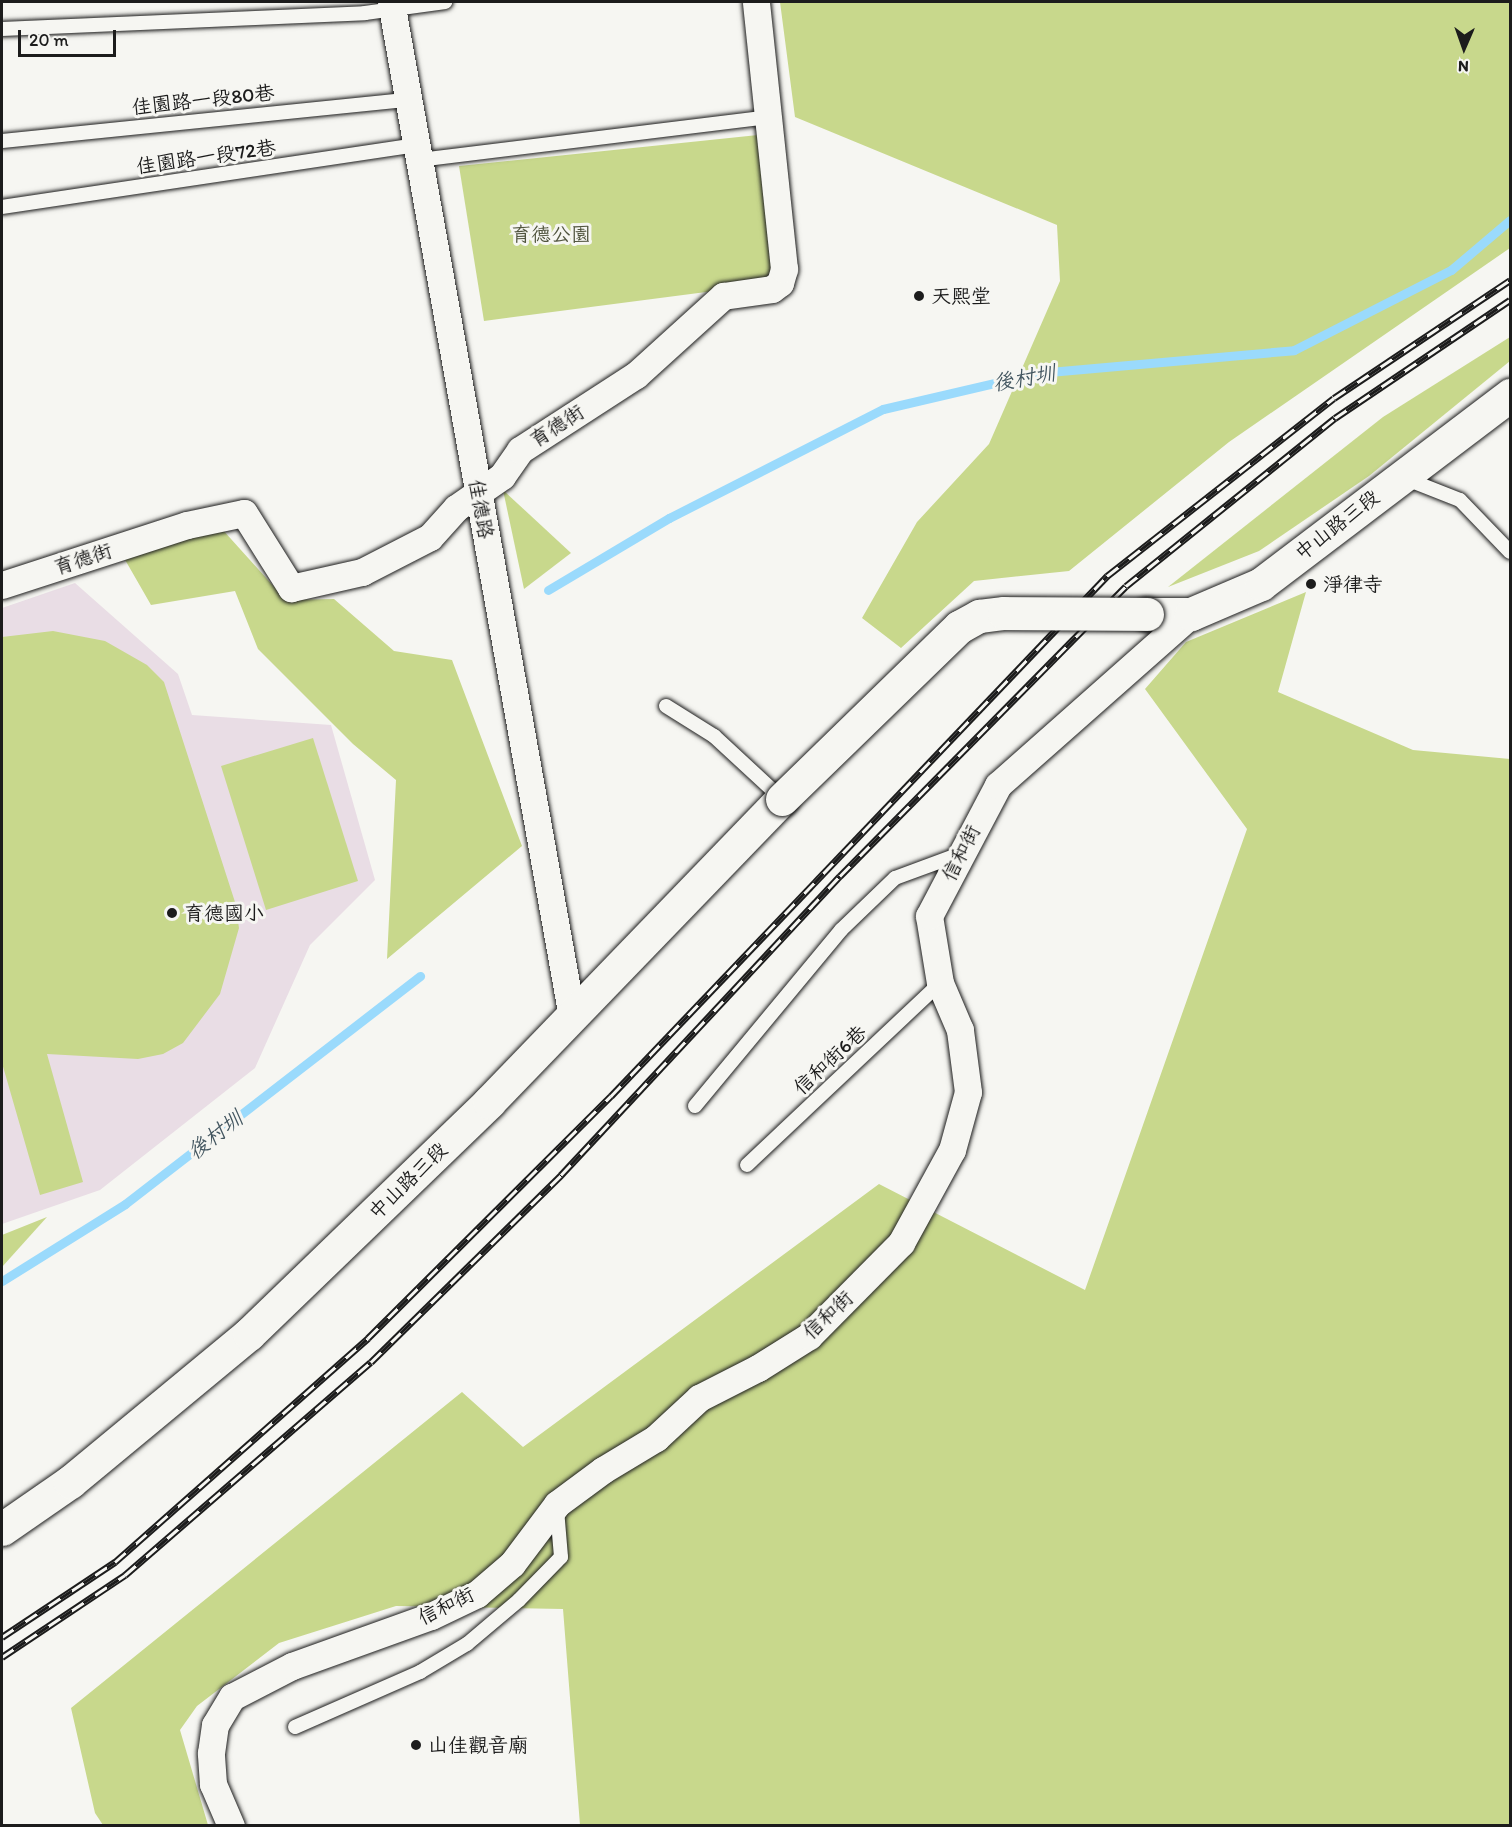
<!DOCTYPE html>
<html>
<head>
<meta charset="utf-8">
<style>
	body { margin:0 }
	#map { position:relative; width:1512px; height:1827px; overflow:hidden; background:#f6f6f2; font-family:Itim,"LXGW WenKai TC",sans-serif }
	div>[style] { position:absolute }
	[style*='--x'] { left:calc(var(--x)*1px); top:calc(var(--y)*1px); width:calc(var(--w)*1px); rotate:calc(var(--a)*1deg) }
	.built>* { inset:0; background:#e9dde5 }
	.green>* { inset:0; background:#c8d88c }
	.stream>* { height:9px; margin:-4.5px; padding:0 4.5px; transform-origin:4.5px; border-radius:4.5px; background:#9adafc }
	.roads { filter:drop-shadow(0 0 2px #1c1c1c) drop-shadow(0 0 2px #1c1c1c) }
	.service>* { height:14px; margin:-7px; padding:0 7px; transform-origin:7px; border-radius:7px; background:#f6f6f2 }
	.minor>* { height:27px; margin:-13.5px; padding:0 13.5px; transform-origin:13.5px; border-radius:13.5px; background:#f6f6f2 }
	.secondary>* { height:33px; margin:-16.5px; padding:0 16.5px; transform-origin:16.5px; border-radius:16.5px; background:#f6f6f2 }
	.rail>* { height:7px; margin-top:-3.5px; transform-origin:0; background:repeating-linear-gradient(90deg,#f6f6f2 0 14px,#1c1c1c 0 28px); box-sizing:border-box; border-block:2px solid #1c1c1c }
	.bridges { filter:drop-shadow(0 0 2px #1c1c1c) drop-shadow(0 0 2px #1c1c1c) }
	.secondary-bridge>* { height:33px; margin:-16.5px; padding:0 16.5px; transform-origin:16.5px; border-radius:16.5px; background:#f6f6f2 }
	.dots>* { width:16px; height:16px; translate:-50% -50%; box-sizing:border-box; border:3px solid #f6f6f2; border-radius:50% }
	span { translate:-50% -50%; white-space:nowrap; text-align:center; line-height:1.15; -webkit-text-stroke:6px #f6f6f2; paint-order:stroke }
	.street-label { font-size:20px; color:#1c1c1c }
	.park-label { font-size:20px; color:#50543e }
	.poi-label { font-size:20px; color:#1c1c1c }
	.left { translate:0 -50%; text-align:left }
	.water-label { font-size:21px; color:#42555f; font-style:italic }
	.frame { position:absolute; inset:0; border:3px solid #1c1c1c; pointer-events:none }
	.north { position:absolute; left:1434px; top:18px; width:60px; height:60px; -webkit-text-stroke:4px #f6f6f2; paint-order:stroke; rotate:182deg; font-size:16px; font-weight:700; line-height:24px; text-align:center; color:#1c1c1c }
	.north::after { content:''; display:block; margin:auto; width:21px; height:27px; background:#1c1c1c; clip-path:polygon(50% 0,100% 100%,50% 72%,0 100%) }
	.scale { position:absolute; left:18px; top:30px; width:98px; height:27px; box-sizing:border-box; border:3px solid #1c1c1c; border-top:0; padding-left:8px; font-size:18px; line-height:21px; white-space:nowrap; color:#1c1c1c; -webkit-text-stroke:4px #f6f6f2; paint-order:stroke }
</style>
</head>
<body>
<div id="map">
	<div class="built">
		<div style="clip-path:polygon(75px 583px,178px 674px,192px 715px,331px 725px,375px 880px,310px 945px,255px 1068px,100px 1190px,2px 1224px,2px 608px)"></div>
	</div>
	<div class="green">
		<div style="clip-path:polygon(780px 2px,1510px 2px,1510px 248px,1229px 442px,1069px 571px,974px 581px,901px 648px,862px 618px,917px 522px,989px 444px,1060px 281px,1057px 225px,795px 117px)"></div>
		<div style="clip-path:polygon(758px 135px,775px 267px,760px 285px,484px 321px,459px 166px)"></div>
		<div style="clip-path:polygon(1510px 337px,1510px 361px,1369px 476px,1259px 551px,1168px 587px,1383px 417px)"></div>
		<div style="clip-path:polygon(503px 490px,571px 553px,524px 589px)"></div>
		<div style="clip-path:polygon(222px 529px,286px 600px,334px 599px,394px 651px,452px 660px,522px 846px,387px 959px,396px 780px,353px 744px,258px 649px,235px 591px,151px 605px,124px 558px)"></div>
		<div style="clip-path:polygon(1306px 592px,1278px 692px,1413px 750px,1510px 759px,1510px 1825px,580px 1825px,563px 1609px,396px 1606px,279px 1643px,197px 1706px,180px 1730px,208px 1825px,103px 1825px,95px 1813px,71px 1708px,462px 1392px,523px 1447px,879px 1184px,1085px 1290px,1247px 829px,1145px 689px,1186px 642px)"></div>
		<div style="clip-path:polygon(53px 631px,105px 641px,147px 665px,164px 682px,235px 902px,239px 928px,220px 994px,183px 1043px,163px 1054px,138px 1059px,47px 1054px,83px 1182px,40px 1195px,2px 1063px,2px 637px)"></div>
		<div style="clip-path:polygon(313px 738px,358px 881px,266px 910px,221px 766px)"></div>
		<div style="clip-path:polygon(47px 1217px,2px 1267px,2px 1235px)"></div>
	</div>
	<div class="stream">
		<div style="--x:548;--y:590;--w:141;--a:-30.8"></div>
		<div style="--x:669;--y:518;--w:240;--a:-27"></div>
		<div style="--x:883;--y:409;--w:159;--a:-13.1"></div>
		<div style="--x:1038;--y:373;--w:257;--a:-5.1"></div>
		<div style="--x:1294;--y:350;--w:176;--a:-27"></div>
		<div style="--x:1451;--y:270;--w:77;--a:-40.3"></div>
		<div style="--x:2;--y:1281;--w:145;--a:-32"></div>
		<div style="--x:125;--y:1204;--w:373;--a:-37.7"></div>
	</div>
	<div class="roads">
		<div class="service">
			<div style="--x:2;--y:29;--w:363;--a:-2.5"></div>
			<div style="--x:365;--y:13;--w:81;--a:-7.8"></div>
			<div style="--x:2;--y:141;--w:408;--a:-5.8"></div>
			<div style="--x:419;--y:160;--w:353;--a:-7"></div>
			<div style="--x:2;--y:207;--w:419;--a:-8.5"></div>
			<div style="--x:1404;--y:478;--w:60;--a:21.4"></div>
			<div style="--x:1460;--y:500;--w:72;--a:46.1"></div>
			<div style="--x:666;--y:706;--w:57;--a:32"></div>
			<div style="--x:714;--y:736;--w:93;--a:42.8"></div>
			<div style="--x:695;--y:1106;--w:229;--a:-50.3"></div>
			<div style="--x:841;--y:930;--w:75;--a:-43.9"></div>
			<div style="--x:895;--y:878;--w:69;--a:-20.3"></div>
			<div style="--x:747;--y:1165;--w:265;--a:-43.3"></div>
			<div style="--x:295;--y:1727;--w:137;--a:-23.7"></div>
			<div style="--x:420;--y:1672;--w:55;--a:-30.8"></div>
			<div style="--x:467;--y:1644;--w:68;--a:-40.2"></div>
			<div style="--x:519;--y:1600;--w:60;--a:-45.7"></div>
			<div style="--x:561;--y:1557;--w:48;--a:-94.8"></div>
		</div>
		<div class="minor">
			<div style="--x:391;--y:2;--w:1031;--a:79.89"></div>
			<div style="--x:2;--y:585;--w:194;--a:-18"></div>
			<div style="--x:187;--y:525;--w:58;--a:-11.9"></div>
			<div style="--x:244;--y:513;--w:89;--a:57.9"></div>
			<div style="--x:291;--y:588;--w:73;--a:-12.7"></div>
			<div style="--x:362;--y:572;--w:76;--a:-27.2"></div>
			<div style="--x:430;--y:537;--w:39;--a:-48"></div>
			<div style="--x:456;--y:508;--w:56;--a:-34.8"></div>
			<div style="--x:502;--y:476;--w:32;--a:-55"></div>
			<div style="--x:520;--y:450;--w:138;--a:-32.9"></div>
			<div style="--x:636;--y:375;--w:118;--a:-42.2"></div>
			<div style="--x:723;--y:296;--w:49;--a:-8.1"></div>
			<div style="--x:772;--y:289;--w:10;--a:-37"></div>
			<div style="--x:780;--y:283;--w:15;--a:-74"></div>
			<div style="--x:784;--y:269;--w:268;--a:-96"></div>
			<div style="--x:231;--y:1826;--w:46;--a:-113.2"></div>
			<div style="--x:213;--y:1784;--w:31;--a:-94"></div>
			<div style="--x:211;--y:1753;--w:28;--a:-82"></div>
			<div style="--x:215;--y:1725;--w:33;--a:-59"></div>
			<div style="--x:232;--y:1697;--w:68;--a:-27.3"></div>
			<div style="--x:292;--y:1666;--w:148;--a:-19.8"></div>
			<div style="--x:431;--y:1616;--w:51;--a:-25.6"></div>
			<div style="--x:477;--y:1594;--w:46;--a:-40.6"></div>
			<div style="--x:512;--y:1564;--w:75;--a:-53.1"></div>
			<div style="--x:557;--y:1504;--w:57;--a:-36.5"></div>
			<div style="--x:603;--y:1470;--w:62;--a:-31.1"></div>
			<div style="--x:656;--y:1438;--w:59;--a:-42.9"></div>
			<div style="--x:699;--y:1398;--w:66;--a:-27"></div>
			<div style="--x:758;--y:1368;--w:60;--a:-32.1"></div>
			<div style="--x:809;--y:1336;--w:131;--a:-45.3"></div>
			<div style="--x:901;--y:1243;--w:106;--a:-61.3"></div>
			<div style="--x:952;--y:1150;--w:60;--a:-74.6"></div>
			<div style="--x:968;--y:1092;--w:63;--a:-97.4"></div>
			<div style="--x:960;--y:1030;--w:51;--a:-113.1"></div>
			<div style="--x:940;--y:983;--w:68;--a:-99.3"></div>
			<div style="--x:929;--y:916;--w:148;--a:-62.2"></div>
			<div style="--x:998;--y:785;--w:258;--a:-41.5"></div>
		</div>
		<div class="secondary">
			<div style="--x:1147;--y:614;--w:44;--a:0"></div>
			<div style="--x:1191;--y:614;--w:76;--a:-23.2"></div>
			<div style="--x:1261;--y:584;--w:313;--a:-37.2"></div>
			<div style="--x:2;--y:1529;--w:83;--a:-34.7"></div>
			<div style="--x:70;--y:1482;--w:232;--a:-39.6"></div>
			<div style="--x:249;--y:1334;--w:334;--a:-44"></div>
			<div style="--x:489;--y:1102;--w:421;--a:-46"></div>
		</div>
	</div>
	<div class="rail">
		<div style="--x:2;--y:1637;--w:136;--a:-33.6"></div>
		<div style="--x:115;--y:1562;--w:338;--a:-41.5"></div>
		<div style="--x:368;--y:1338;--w:343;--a:-44.9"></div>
		<div style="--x:611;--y:1096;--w:719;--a:-46.35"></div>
		<div style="--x:1107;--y:576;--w:288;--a:-38.1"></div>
		<div style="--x:1334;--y:398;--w:212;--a:-33.8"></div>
		<div style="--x:2;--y:1657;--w:148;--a:-33.7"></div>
		<div style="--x:125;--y:1575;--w:325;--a:-40.9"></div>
		<div style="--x:371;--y:1362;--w:267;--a:-44.5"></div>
		<div style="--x:561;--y:1175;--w:409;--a:-47"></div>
		<div style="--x:840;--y:876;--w:407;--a:-45.4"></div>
		<div style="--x:1126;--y:586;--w:268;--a:-38.8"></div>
		<div style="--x:1335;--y:418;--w:211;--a:-34"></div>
	</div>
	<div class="bridges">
		<div class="secondary-bridge">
			<div style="--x:782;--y:799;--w:247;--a:-44.2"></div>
			<div style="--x:959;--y:627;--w:23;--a:-29"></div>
			<div style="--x:979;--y:616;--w:25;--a:-7"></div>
			<div style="--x:1004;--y:613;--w:143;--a:0.4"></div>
		</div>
	</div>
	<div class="dots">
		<div style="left:919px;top:296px;background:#1c1c1c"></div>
		<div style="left:1311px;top:584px;background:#1c1c1c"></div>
		<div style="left:172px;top:913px;background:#1c1c1c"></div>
		<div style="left:416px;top:1745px;background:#1c1c1c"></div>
	</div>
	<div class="street-label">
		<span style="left:203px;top:100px;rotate:-6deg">佳園路一段80巷</span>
		<span style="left:206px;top:157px;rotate:-8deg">佳園路一段72巷</span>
		<span style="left:557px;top:426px;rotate:-33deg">育德街</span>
		<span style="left:481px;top:509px;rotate:80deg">佳德路</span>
		<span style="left:1337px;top:525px;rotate:-38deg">中山路三段</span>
		<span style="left:83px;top:559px;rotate:-18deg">育德街</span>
		<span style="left:961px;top:853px;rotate:-63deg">信和街</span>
		<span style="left:830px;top:1060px;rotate:-43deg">信和街6巷</span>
		<span style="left:408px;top:1181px;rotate:-44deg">中山路三段</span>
		<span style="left:828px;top:1315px;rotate:-43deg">信和街</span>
		<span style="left:446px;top:1606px;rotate:-26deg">信和街</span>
	</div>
	<div class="park-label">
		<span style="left:551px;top:234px">育德公園</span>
	</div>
	<div class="poi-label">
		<span class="left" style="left:931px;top:296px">天熙堂</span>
		<span class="left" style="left:1323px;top:584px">淨律寺</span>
		<span class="left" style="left:184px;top:913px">育德國小</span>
		<span class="left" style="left:428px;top:1745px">山佳觀音廟</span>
	</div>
	<div class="water-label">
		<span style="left:1024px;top:378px;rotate:-10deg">後村圳</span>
		<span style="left:215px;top:1135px;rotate:-38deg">後村圳</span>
	</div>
	<div class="frame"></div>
	<div class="north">N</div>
	<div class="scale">20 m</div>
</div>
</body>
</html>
